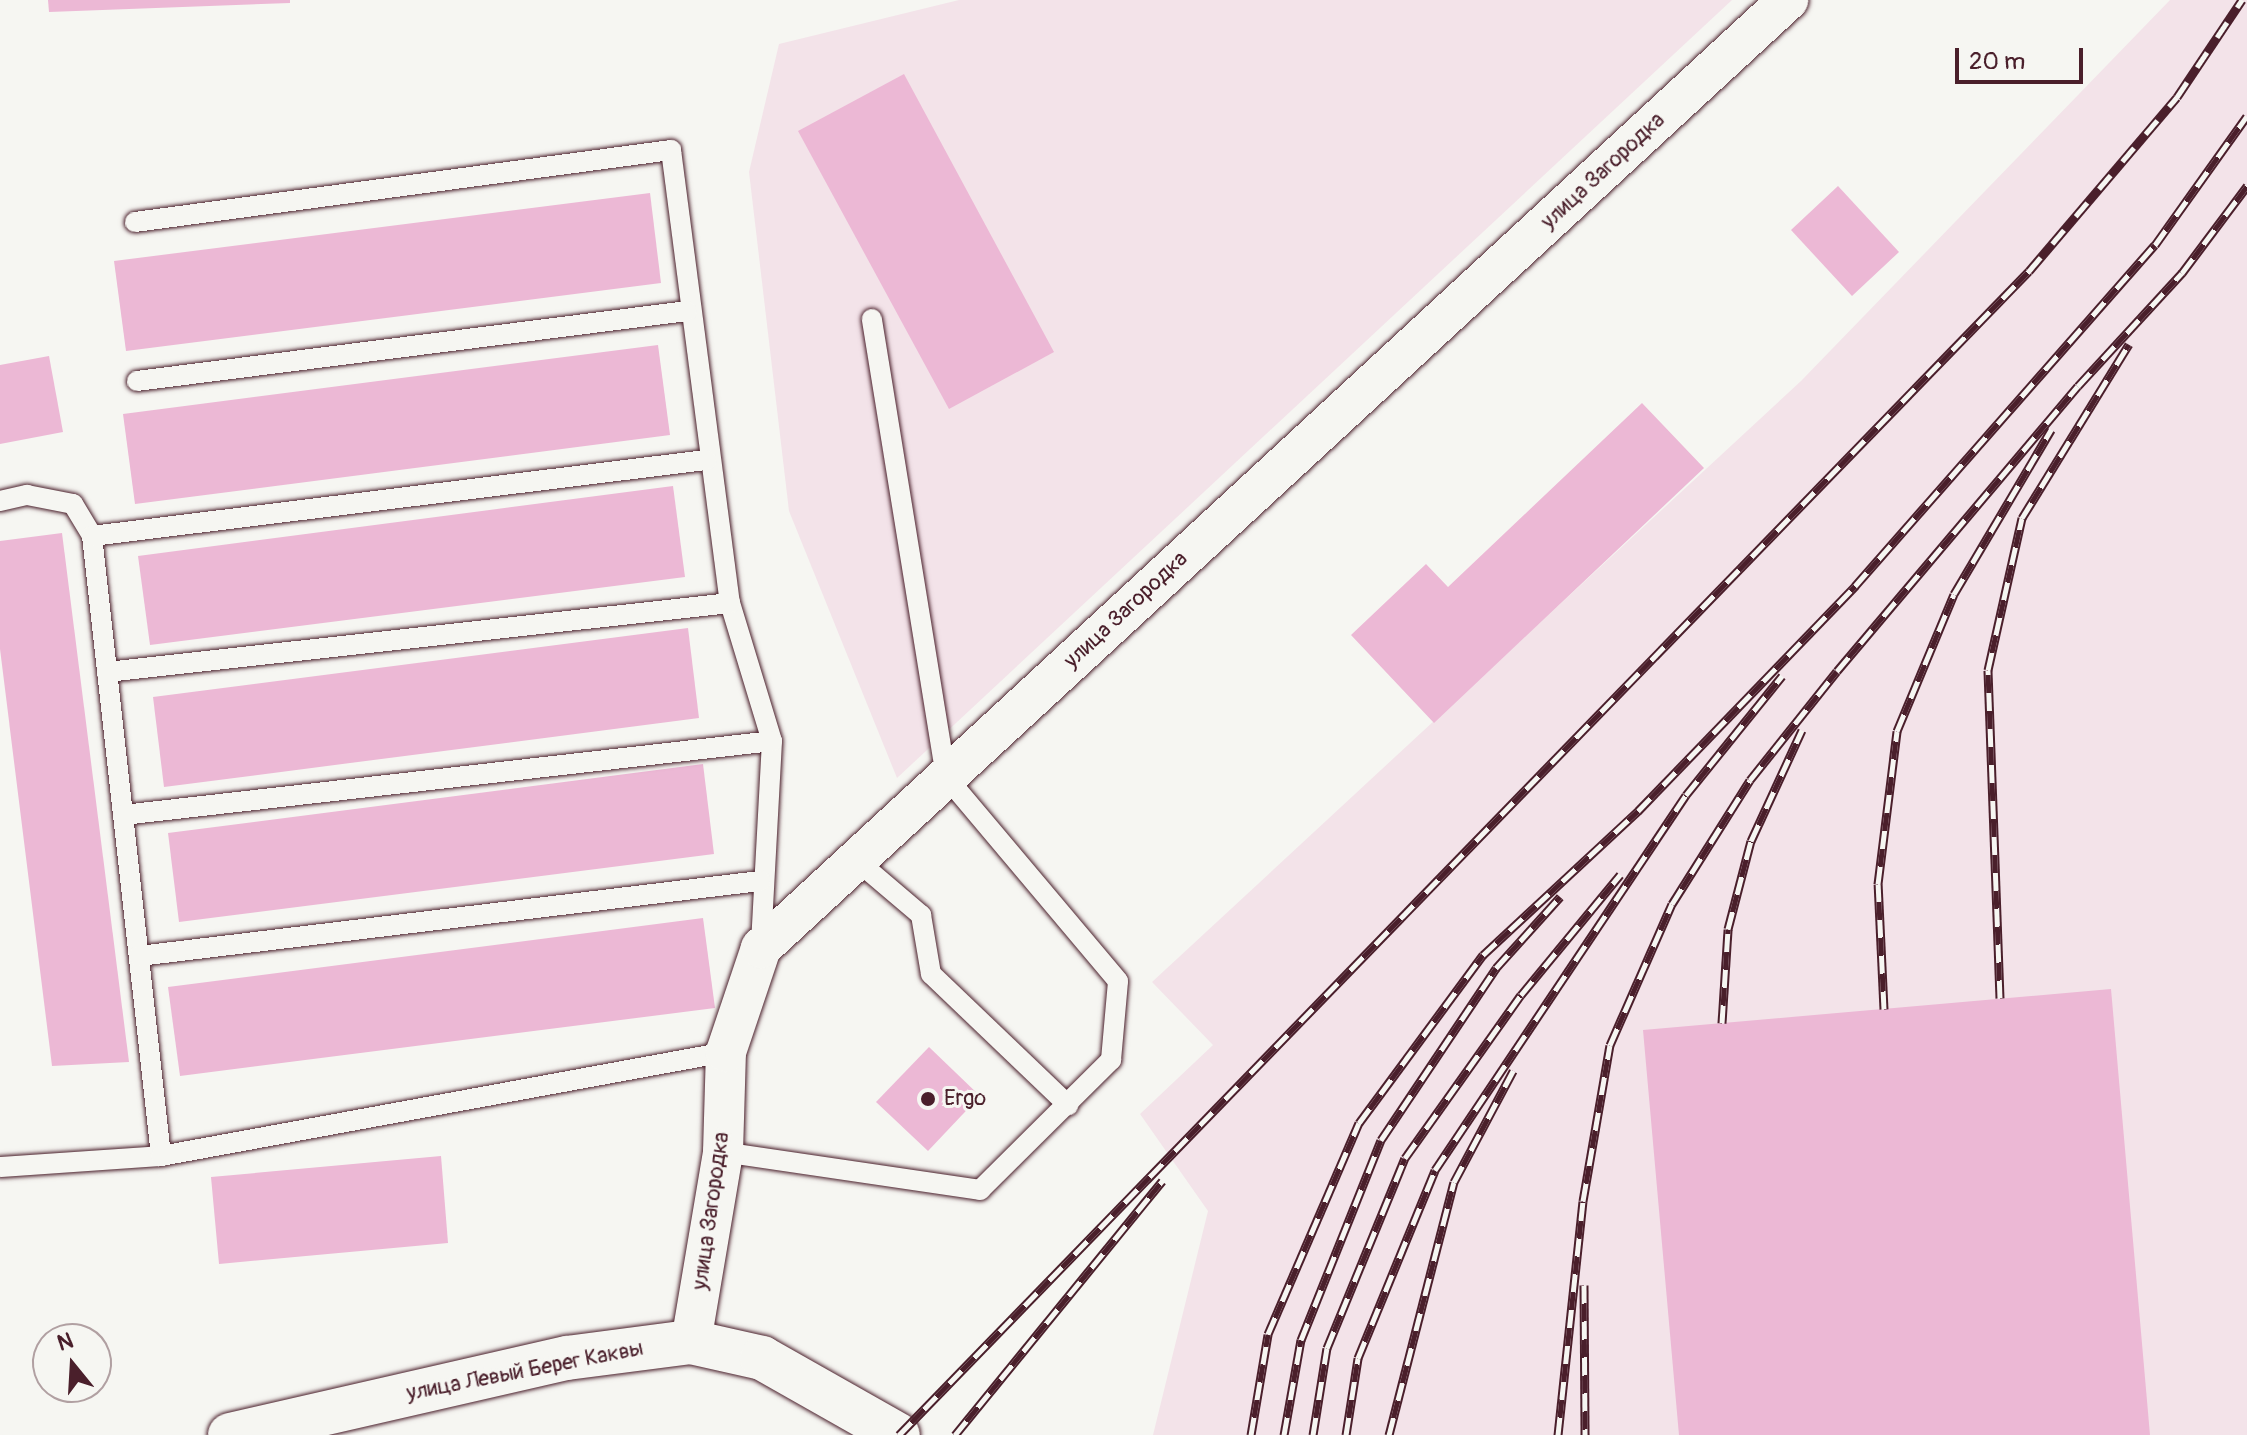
<!DOCTYPE html>
<html>
<head>
<meta charset="utf-8">
<style>
	body { margin:0 }
	#map { position:relative; width:2247px; height:1435px; overflow:hidden; background:#f6f6f2; font-family:Pangolin,sans-serif }
	div>[style] { position:absolute }
	[style*='--x'] { left:calc(var(--x)*1px); top:calc(var(--y)*1px); width:calc(var(--w)*1px); rotate:calc(var(--a)*1deg) }
	.built>* { inset:0; background:#f3e3e9 }
	.building>* { inset:0; background:#ecb8d5 }
	.roads { filter:drop-shadow(0 0 2px #4a1f2b) drop-shadow(0 0 2px #4a1f2b) }
	.service>* { height:20px; margin:-10px; padding:0 10px; transform-origin:10px; border-radius:10px; background:#f6f6f2 }
	.minor>* { height:40px; margin:-20px; padding:0 20px; transform-origin:20px; border-radius:20px; background:#f6f6f2 }
	.secondary>* { height:44px; margin:-22px; padding:0 22px; transform-origin:22px; border-radius:22px; background:#f6f6f2 }
	.rail>* { height:9px; margin-top:-4.5px; transform-origin:0; background:repeating-linear-gradient(90deg,#f6f6f2 0 18px,#4a1f2b 0 36px); box-sizing:border-box; border-block:2px solid #4a1f2b }
	.dots>* { width:22px; height:22px; translate:-50% -50%; box-sizing:border-box; border:4px solid #f6f6f2; border-radius:50% }
	span { translate:-50% -50%; white-space:nowrap; text-align:center; line-height:1.15; -webkit-text-stroke:6px #f6f6f2; paint-order:stroke }
	.street-label { font-size:22px; color:#4a1f2b }
	.poi-label { font-size:22px; color:#4a1f2b }
	.left { translate:0 -50%; text-align:left }
	.north { position:absolute; left:32px; top:1323px; width:80px; height:80px; box-sizing:border-box; background:#f6f6f2; border:2px solid #b1a0a2; border-radius:50%; rotate:342deg; font-size:22px; font-weight:700; line-height:32px; text-align:center; color:#4a1f2b }
	.north::after { content:''; display:block; margin:auto; width:28px; height:36px; background:#4a1f2b; clip-path:polygon(50% 0,100% 100%,50% 72%,0 100%) }
	.scale { position:absolute; left:1955px; top:48px; width:128px; height:36px; box-sizing:border-box; border:4px solid #4a1f2b; border-top:0; padding-left:10px; font-size:24px; line-height:28px; white-space:nowrap; color:#4a1f2b; -webkit-text-stroke:6px #f6f6f2; paint-order:stroke }
</style>
</head>
<body>
<div id="map">
	<div class="built">
		<div style="clip-path:polygon(959px 0,1732px 0,897px 778px,789px 511px,749px 172px,779px 44px)"></div>
		<div style="clip-path:polygon(2170px 0,2247px 0,2247px 1435px,1153px 1435px,1208px 1211px,1140px 1114px,1213px 1045px,1152px 982px,1801px 381px)"></div>
	</div>
	<div class="building">
		<div style="clip-path:polygon(48px 0,290px 0,290px 3px,49px 12px)"></div>
		<div style="clip-path:polygon(904px 74px,1054px 352px,949px 409px,798px 131px)"></div>
		<div style="clip-path:polygon(1838px 186px,1899px 252px,1852px 296px,1791px 230px)"></div>
		<div style="clip-path:polygon(650px 193px,661px 283px,126px 351px,114px 261px)"></div>
		<div style="clip-path:polygon(658px 345px,670px 435px,135px 504px,123px 414px)"></div>
		<div style="clip-path:polygon(49px 356px,63px 432px,0 444px,0 365px)"></div>
		<div style="clip-path:polygon(1642px 403px,1704px 468px,1434px 723px,1351px 635px,1426px 564px,1448px 587px)"></div>
		<div style="clip-path:polygon(673px 486px,685px 577px,150px 645px,138px 556px)"></div>
		<div style="clip-path:polygon(62px 533px,129px 1062px,52px 1066px,0 649px,0 541px)"></div>
		<div style="clip-path:polygon(688px 628px,699px 718px,164px 787px,153px 697px)"></div>
		<div style="clip-path:polygon(703px 764px,714px 854px,179px 922px,168px 833px)"></div>
		<div style="clip-path:polygon(703px 918px,715px 1008px,180px 1076px,168px 987px)"></div>
		<div style="clip-path:polygon(2111px 989px,2150px 1435px,1679px 1435px,1643px 1030px)"></div>
		<div style="clip-path:polygon(929px 1047px,980px 1096px,928px 1151px,876px 1102px)"></div>
		<div style="clip-path:polygon(441px 1156px,448px 1243px,219px 1264px,211px 1177px)"></div>
	</div>
	<div class="roads">
		<div class="service">
			<div style="--x:135;--y:222;--w:541;--a:-7.65"></div>
			<div style="--x:671;--y:150;--w:457;--a:82.6"></div>
			<div style="--x:730;--y:603;--w:144;--a:73.1"></div>
			<div style="--x:772;--y:741;--w:205;--a:93.1"></div>
			<div style="--x:137;--y:381;--w:554;--a:-7.25"></div>
			<div style="--x:0;--y:501;--w:28;--a:-13"></div>
			<div style="--x:27;--y:495;--w:47;--a:11.1"></div>
			<div style="--x:73;--y:504;--w:37;--a:59"></div>
			<div style="--x:92;--y:536;--w:624;--a:83.65"></div>
			<div style="--x:92;--y:536;--w:619;--a:-7.06"></div>
			<div style="--x:107;--y:672;--w:627;--a:-6.32"></div>
			<div style="--x:123;--y:815;--w:653;--a:-6.5"></div>
			<div style="--x:855;--y:859;--w:87;--a:40.3"></div>
			<div style="--x:921;--y:915;--w:60;--a:80.4"></div>
			<div style="--x:931;--y:974;--w:190;--a:43.7"></div>
			<div style="--x:139;--y:956;--w:626;--a:-6.89"></div>
			<div style="--x:723;--y:1152;--w:260;--a:8.4"></div>
			<div style="--x:980;--y:1190;--w:185;--a:-44.8"></div>
			<div style="--x:1111;--y:1060;--w:79;--a:-84.9"></div>
			<div style="--x:1118;--y:981;--w:267;--a:-130.1"></div>
			<div style="--x:946;--y:777;--w:464;--a:-99.2"></div>
			<div style="--x:0;--y:1167;--w:161;--a:-3.9"></div>
			<div style="--x:161;--y:1156;--w:574;--a:-10.43"></div>
		</div>
		<div class="minor">
			<div style="--x:691;--y:1342;--w:193;--a:-80.4"></div>
			<div style="--x:723;--y:1152;--w:100;--a:-88.3"></div>
			<div style="--x:726;--y:1052;--w:110;--a:-71.4"></div>
			<div style="--x:761;--y:948;--w:1398;--a:-42.71"></div>
		</div>
		<div class="secondary">
			<div style="--x:230;--y:1435;--w:346;--a:-12.9"></div>
			<div style="--x:567;--y:1358;--w:125;--a:-7.4"></div>
			<div style="--x:691;--y:1342;--w:73;--a:12.7"></div>
			<div style="--x:762;--y:1358;--w:156;--a:29.5"></div>
		</div>
	</div>
	<div class="rail">
		<div style="--x:2000;--y:998;--w:328;--a:-92.1"></div>
		<div style="--x:1988;--y:670;--w:156;--a:-77.4"></div>
		<div style="--x:2022;--y:518;--w:204;--a:-58.4"></div>
		<div style="--x:1884;--y:1009;--w:125;--a:-92.7"></div>
		<div style="--x:1878;--y:884;--w:154;--a:-82.9"></div>
		<div style="--x:1897;--y:731;--w:148;--a:-67.4"></div>
		<div style="--x:1954;--y:594;--w:191;--a:-59.4"></div>
		<div style="--x:1722;--y:1023;--w:94;--a:-86.3"></div>
		<div style="--x:1728;--y:929;--w:91;--a:-75.4"></div>
		<div style="--x:1751;--y:841;--w:122;--a:-65.3"></div>
		<div style="--x:1584;--y:1285;--w:150;--a:89.6"></div>
		<div style="--x:899;--y:1435;--w:1622;--a:-45.85"></div>
		<div style="--x:2029;--y:271;--w:228;--a:-49.6"></div>
		<div style="--x:2177;--y:97;--w:117;--a:-56.2"></div>
		<div style="--x:955;--y:1435;--w:328;--a:-50.8"></div>
		<div style="--x:1251;--y:1435;--w:102;--a:-80.4"></div>
		<div style="--x:1268;--y:1334;--w:230;--a:-66.7"></div>
		<div style="--x:1359;--y:1123;--w:209;--a:-53.6"></div>
		<div style="--x:1483;--y:955;--w:212;--a:-42.9"></div>
		<div style="--x:1638;--y:811;--w:313;--a:-46"></div>
		<div style="--x:1855;--y:586;--w:454;--a:-48.7"></div>
		<div style="--x:2155;--y:245;--w:158;--a:-54.5"></div>
		<div style="--x:1284;--y:1435;--w:97;--a:-79.9"></div>
		<div style="--x:1301;--y:1340;--w:215;--a:-68.2"></div>
		<div style="--x:1381;--y:1140;--w:207;--a:-56.2"></div>
		<div style="--x:1496;--y:968;--w:96;--a:-48"></div>
		<div style="--x:1313;--y:1435;--w:88;--a:-80.9"></div>
		<div style="--x:1327;--y:1348;--w:205;--a:-67.7"></div>
		<div style="--x:1405;--y:1158;--w:200;--a:-54.6"></div>
		<div style="--x:1521;--y:995;--w:156;--a:-50.5"></div>
		<div style="--x:1346;--y:1435;--w:78;--a:-81.1"></div>
		<div style="--x:1358;--y:1358;--w:203;--a:-67.7"></div>
		<div style="--x:1435;--y:1170;--w:451;--a:-56.2"></div>
		<div style="--x:1686;--y:795;--w:153;--a:-51.1"></div>
		<div style="--x:1389;--y:1435;--w:261;--a:-75.6"></div>
		<div style="--x:1454;--y:1182;--w:126;--a:-62"></div>
		<div style="--x:1558;--y:1435;--w:235;--a:-83.9"></div>
		<div style="--x:1583;--y:1201;--w:158;--a:-80.2"></div>
		<div style="--x:1610;--y:1045;--w:154;--a:-66.3"></div>
		<div style="--x:1672;--y:904;--w:146;--a:-57.8"></div>
		<div style="--x:1750;--y:780;--w:139;--a:-51.4"></div>
		<div style="--x:1837;--y:671;--w:373;--a:-49.8"></div>
		<div style="--x:2078;--y:386;--w:154;--a:-47.4"></div>
		<div style="--x:2182;--y:273;--w:109;--a:-53.2"></div>
	</div>
	<div class="dots">
		<div style="left:928px;top:1099px;background:#4a1f2b"></div>
	</div>
	<div class="street-label">
		<span style="left:1603px;top:171px;rotate:-43deg">улица Загородка</span>
		<span style="left:1126px;top:610px;rotate:-43deg">улица Загородка</span>
		<span style="left:711px;top:1211px;rotate:-82deg">улица Загородка</span>
		<span style="left:525px;top:1371px;rotate:-11deg">улица Левый Берег Каквы</span>
	</div>
	<div class="poi-label">
		<span class="left" style="left:944px;top:1099px">Ergo</span>
	</div>
	<div class="north">N</div>
	<div class="scale">20 m</div>
</div>
</body>
</html>
